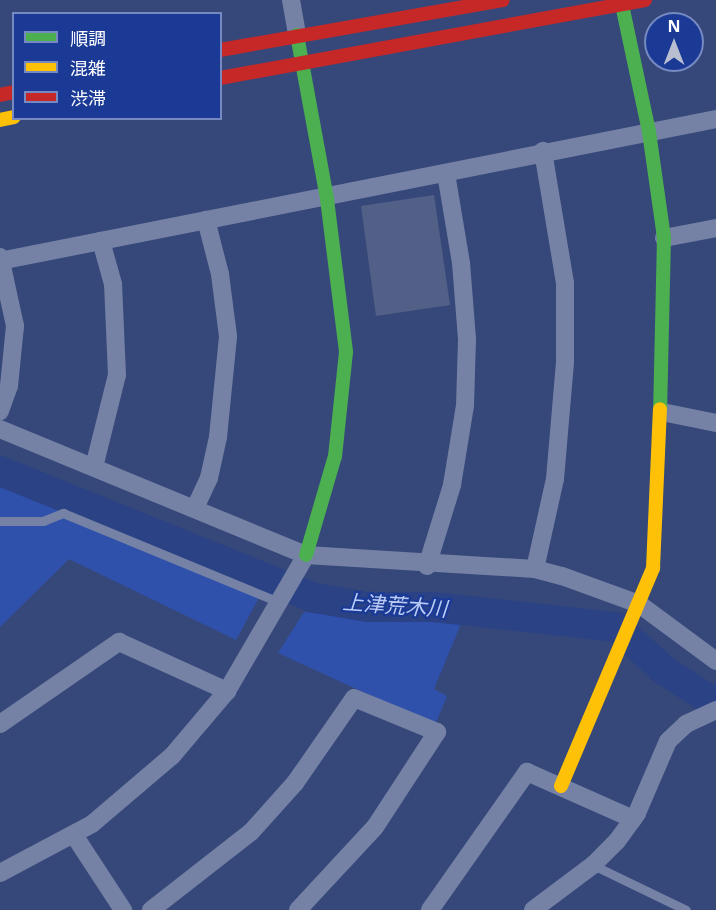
<!DOCTYPE html>
<html>
<head>
<meta charset="utf-8">
<style>
	body { margin:0 }
	#map { position:relative; width:716px; height:910px; overflow:hidden; background:#36487a; font-family:"Open Sans","Noto Sans JP",sans-serif }
	div>[style] { position:absolute }
	[style*='--x'] { left:calc(var(--x)*1px); top:calc(var(--y)*1px); width:calc(var(--w)*1px); rotate:calc(var(--a)*1deg) }
	.green>* { inset:0; background:#2f51ac }
	.river>* { height:30px; margin:-15px; padding:0 15px; transform-origin:15px; border-radius:15px; background:#2b4285 }
	.building>* { inset:0; background:#526088 }
	.lane>* { height:9px; margin:-4.5px; padding:0 4.5px; transform-origin:4.5px; border-radius:4.5px; background:#7582a5 }
	.street>* { height:18px; margin:-9px; padding:0 9px; transform-origin:9px; border-radius:9px; background:#7582a5 }
	.fast>* { height:14px; margin:-7px; padding:0 7px; transform-origin:7px; border-radius:7px; background:#4caf50 }
	.slow>* { height:14px; margin:-7px; padding:0 7px; transform-origin:7px; border-radius:7px; background:#ffc107 }
	.jam>* { height:14px; margin:-7px; padding:0 7px; transform-origin:7px; border-radius:7px; background:#c62828 }
	span { translate:-50% -50%; white-space:nowrap; text-align:center; line-height:1.15; -webkit-text-stroke:4.5px #1a3a96; paint-order:stroke }
	.water-label { font-size:21px; color:#bacbf6; font-style:italic }
	.legend { position:absolute; left:12px; top:12px; width:210px; height:108px; box-sizing:border-box; background:#1a3a96; border:2px solid #7689c0; margin:0; padding:8px 10px; list-style:none; font-size:18px; color:#fff }
	.legend li { display:flex; align-items:center; gap:12px; height:30px }
	.legend b { width:30px; border:2px solid #7689c0 }
	.north { position:absolute; left:644px; top:12px; width:60px; height:60px; box-sizing:border-box; background:#1a3a96; border:2px solid #7689c0; border-radius:50%; rotate:0deg; font-size:16px; font-weight:700; line-height:24px; text-align:center; color:#fff }
	.north::after { content:''; display:block; margin:auto; width:21px; height:27px; background:#b9bfd0; clip-path:polygon(50% 0,100% 100%,50% 72%,0 100%) }
</style>
</head>
<body>
<div id="map">
	<div class="green">
		<div style="clip-path:polygon(0 481px,262px 592px,236px 640px,69px 559px,0 627px)"></div>
		<div style="clip-path:polygon(304px 612px,461px 624px,434px 689px,447px 696px,435px 725px,278px 653px)"></div>
	</div>
	<div class="river">
		<div style="--x:0;--y:471;--w:340;--a:22"></div>
		<div style="--x:315;--y:598;--w:53;--a:9.8"></div>
		<div style="--x:367;--y:607;--w:67;--a:0"></div>
		<div style="--x:434;--y:607;--w:183;--a:6.3"></div>
		<div style="--x:616;--y:627;--w:64;--a:41.9"></div>
		<div style="--x:664;--y:670;--w:62;--a:33.2"></div>
	</div>
	<div class="building">
		<div style="clip-path:polygon(434px 195px,450px 305px,376px 316px,361px 206px)"></div>
	</div>
	<div class="lane">
		<div style="--x:0;--y:521;--w:43;--a:0"></div>
		<div style="--x:43;--y:521;--w:22;--a:-22"></div>
		<div style="--x:63;--y:513;--w:234;--a:22.4"></div>
		<div style="--x:593;--y:865;--w:103;--a:25.8"></div>
	</div>
	<div class="street">
		<div style="--x:291;--y:0;--w:36;--a:80"></div>
		<div style="--x:664;--y:238;--w:53;--a:-10.9"></div>
		<div style="--x:0;--y:257;--w:71;--a:77.7"></div>
		<div style="--x:15;--y:326;--w:60;--a:95.7"></div>
		<div style="--x:9;--y:386;--w:27;--a:110"></div>
		<div style="--x:0;--y:261;--w:730;--a:-11.22"></div>
		<div style="--x:662;--y:412;--w:55;--a:11.5"></div>
		<div style="--x:0;--y:429;--w:331;--a:22.4"></div>
		<div style="--x:306;--y:555;--w:229;--a:3.5"></div>
		<div style="--x:535;--y:569;--w:28;--a:15"></div>
		<div style="--x:562;--y:576;--w:82;--a:20"></div>
		<div style="--x:639;--y:604;--w:96;--a:36.5"></div>
		<div style="--x:94;--y:467;--w:95;--a:-76"></div>
		<div style="--x:117;--y:375;--w:91;--a:-92.5"></div>
		<div style="--x:113;--y:284;--w:45;--a:-105.6"></div>
		<div style="--x:195;--y:508;--w:33;--a:-65"></div>
		<div style="--x:209;--y:478;--w:42;--a:-77.6"></div>
		<div style="--x:218;--y:437;--w:101;--a:-84.3"></div>
		<div style="--x:228;--y:336;--w:63;--a:-97.4"></div>
		<div style="--x:220;--y:274;--w:56;--a:-104.5"></div>
		<div style="--x:427;--y:566;--w:85;--a:-72.8"></div>
		<div style="--x:452;--y:485;--w:80;--a:-80.7"></div>
		<div style="--x:465;--y:406;--w:67;--a:-88.3"></div>
		<div style="--x:467;--y:339;--w:76;--a:-94.5"></div>
		<div style="--x:461;--y:263;--w:91;--a:-99.5"></div>
		<div style="--x:535;--y:569;--w:92;--a:-77.5"></div>
		<div style="--x:555;--y:479;--w:117;--a:-85.1"></div>
		<div style="--x:565;--y:362;--w:79;--a:-90"></div>
		<div style="--x:565;--y:283;--w:134;--a:-99.5"></div>
		<div style="--x:0;--y:724;--w:145;--a:-34.6"></div>
		<div style="--x:119;--y:642;--w:119;--a:24.4"></div>
		<div style="--x:74;--y:835;--w:90;--a:56.8"></div>
		<div style="--x:0;--y:873;--w:104;--a:-28"></div>
		<div style="--x:92;--y:824;--w:105;--a:-40.4"></div>
		<div style="--x:172;--y:756;--w:85;--a:-49.8"></div>
		<div style="--x:227;--y:691;--w:157;--a:-59.8"></div>
		<div style="--x:151;--y:910;--w:127;--a:-38"></div>
		<div style="--x:251;--y:832;--w:66;--a:-48.1"></div>
		<div style="--x:295;--y:783;--w:103;--a:-55.2"></div>
		<div style="--x:354;--y:698;--w:90;--a:22.3"></div>
		<div style="--x:437;--y:732;--w:113;--a:123.1"></div>
		<div style="--x:375;--y:827;--w:113;--a:132.9"></div>
		<div style="--x:430;--y:910;--w:169;--a:-54.9"></div>
		<div style="--x:527;--y:772;--w:116;--a:23.9"></div>
		<div style="--x:533;--y:910;--w:75;--a:-36.9"></div>
		<div style="--x:593;--y:865;--w:34;--a:-45"></div>
		<div style="--x:617;--y:841;--w:34;--a:-54"></div>
		<div style="--x:637;--y:813;--w:78;--a:-66.7"></div>
		<div style="--x:668;--y:741;--w:25;--a:-43"></div>
		<div style="--x:686;--y:724;--w:33;--a:-25"></div>
	</div>
	<div class="fast">
		<div style="--x:621;--y:0;--w:135;--a:78"></div>
		<div style="--x:649;--y:132;--w:107;--a:81.9"></div>
		<div style="--x:664;--y:238;--w:171;--a:91.3"></div>
		<div style="--x:297;--y:35;--w:167;--a:79.6"></div>
		<div style="--x:327;--y:199;--w:154;--a:82.9"></div>
		<div style="--x:346;--y:352;--w:105;--a:96"></div>
		<div style="--x:335;--y:456;--w:103;--a:106.3"></div>
	</div>
	<div class="slow">
		<div style="--x:0;--y:120;--w:14;--a:-12"></div>
		<div style="--x:561;--y:786;--w:237;--a:-67.1"></div>
		<div style="--x:653;--y:568;--w:159;--a:-87.5"></div>
	</div>
	<div class="jam">
		<div style="--x:220;--y:50;--w:287;--a:-10"></div>
		<div style="--x:220;--y:78;--w:432;--a:-10.4"></div>
		<div style="--x:0;--y:95;--w:14;--a:-12"></div>
	</div>
	<div class="water-label">
		<span style="left:395px;top:605px;rotate:4deg">上津荒木川</span>
	</div>
	<ul class="legend">
	<li><b style="height:8px;background:#4caf50"></b>順調</li>
	<li><b style="height:8px;background:#ffc107"></b>混雑</li>
	<li><b style="height:8px;background:#c62828"></b>渋滞</li>
	</ul>
	<div class="north">N</div>
</div>
</body>
</html>
